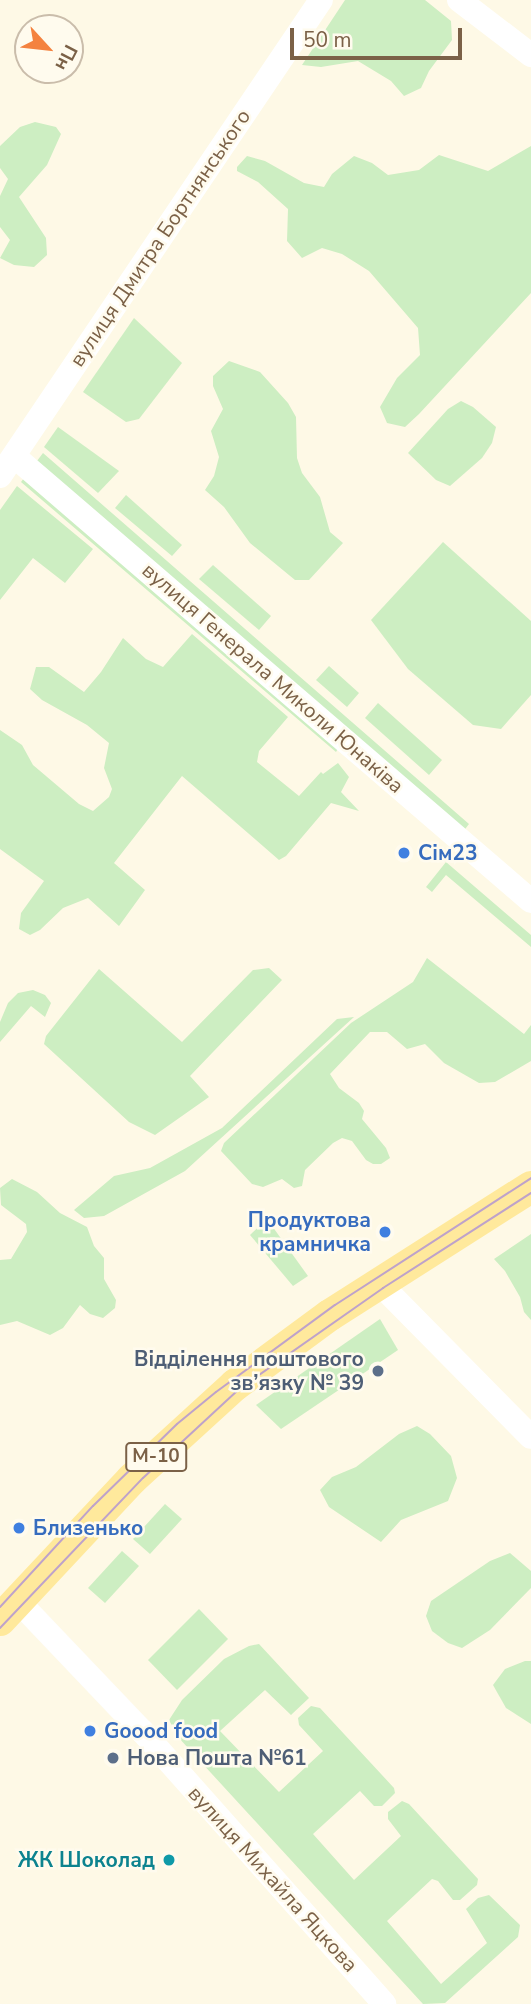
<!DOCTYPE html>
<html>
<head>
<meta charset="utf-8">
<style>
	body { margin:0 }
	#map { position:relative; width:531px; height:2004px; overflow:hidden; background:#fef9e6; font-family:"Nunito Sans",sans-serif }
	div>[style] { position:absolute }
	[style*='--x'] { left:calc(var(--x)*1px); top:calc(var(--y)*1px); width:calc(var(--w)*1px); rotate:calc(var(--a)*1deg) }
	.green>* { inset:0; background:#cdeec2 }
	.minor>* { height:24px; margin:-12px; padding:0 12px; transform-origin:12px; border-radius:12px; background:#fff }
	.major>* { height:32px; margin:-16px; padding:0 16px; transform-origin:16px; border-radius:16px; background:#ffe99c }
	.tram>* { height:2px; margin:-1px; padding:0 1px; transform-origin:1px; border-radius:1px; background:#bea2ca }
	.dots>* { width:19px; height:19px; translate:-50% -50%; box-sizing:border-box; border:4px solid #fffbee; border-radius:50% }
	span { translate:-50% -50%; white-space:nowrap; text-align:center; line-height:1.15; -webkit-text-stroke:5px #fffbee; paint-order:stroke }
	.shield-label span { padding:2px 5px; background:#fffbee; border:2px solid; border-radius:5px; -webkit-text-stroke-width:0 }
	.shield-label { font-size:19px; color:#7b6147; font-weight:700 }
	.street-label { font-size:21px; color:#7b6147 }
	.shop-label { font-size:21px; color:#366cbe; font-weight:700 }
	.left { translate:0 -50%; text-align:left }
	.right { translate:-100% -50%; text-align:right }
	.service-label { font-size:21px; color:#4e5e75; font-weight:700 }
	.culture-label { font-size:21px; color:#0d838f; font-weight:700 }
	.north { position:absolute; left:14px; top:14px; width:70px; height:70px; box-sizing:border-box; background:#fffbee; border:2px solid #cabdab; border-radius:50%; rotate:117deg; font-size:19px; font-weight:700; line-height:28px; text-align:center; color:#7b6147 }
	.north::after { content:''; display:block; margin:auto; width:24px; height:32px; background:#f4823f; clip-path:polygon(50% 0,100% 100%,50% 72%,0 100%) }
	.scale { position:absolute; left:290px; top:28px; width:172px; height:32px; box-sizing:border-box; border:4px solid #7b6147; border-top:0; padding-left:9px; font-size:21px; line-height:24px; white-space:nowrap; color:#7b6147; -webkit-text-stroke:5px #fffbee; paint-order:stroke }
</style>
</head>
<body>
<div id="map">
	<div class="green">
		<div style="clip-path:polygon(345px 0,425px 0,451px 21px,452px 40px,429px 71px,421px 88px,404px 96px,391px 81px,358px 61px,321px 67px,302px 65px)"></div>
		<div style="clip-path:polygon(35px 122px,56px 127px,61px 134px,47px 165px,19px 197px,46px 238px,47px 255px,34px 267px,14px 265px,0 258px,10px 240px,0 227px,0 196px,8px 179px,0 168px,0 146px,20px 127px)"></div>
		<div style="clip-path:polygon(531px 146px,531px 293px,419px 414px,405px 427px,387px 423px,380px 407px,397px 378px,420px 355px,418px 328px,369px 271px,342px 254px,322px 248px,302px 258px,287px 241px,288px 209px,258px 182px,237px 171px,237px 167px,247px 156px,265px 161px,304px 183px,324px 187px,332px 174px,354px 156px,372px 163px,388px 175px,419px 170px,439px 155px,488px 171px)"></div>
		<div style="clip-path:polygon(134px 318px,182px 363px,139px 419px,126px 422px,83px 392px)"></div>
		<div style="clip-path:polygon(229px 361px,260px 372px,288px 403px,296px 417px,297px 458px,302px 473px,320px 497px,330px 532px,343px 543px,309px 580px,295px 580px,250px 543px,224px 507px,205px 490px,214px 476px,219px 457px,211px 431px,223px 409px,213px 386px,213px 376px)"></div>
		<div style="clip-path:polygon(461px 401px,473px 407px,496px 427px,492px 443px,482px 458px,450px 486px,436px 480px,408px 453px,448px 409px)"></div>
		<div style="clip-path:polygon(58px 427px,119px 471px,98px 493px,44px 447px)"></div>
		<div style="clip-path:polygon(43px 453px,469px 824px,459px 837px,343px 740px,336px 752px,21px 482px)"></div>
		<div style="clip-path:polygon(17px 486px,93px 549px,65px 583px,33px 558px,0 600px,0 510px)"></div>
		<div style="clip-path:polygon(126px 495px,182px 545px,172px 556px,115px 508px)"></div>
		<div style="clip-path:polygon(443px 542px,531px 621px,531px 695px,501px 729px,473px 725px,408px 669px,371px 620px)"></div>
		<div style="clip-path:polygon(213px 565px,271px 616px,259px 630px,199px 579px)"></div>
		<div style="clip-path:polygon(192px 634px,288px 717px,259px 751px,257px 762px,299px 796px,321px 772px,323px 774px,338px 763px,349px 777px,341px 792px,359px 811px,331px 803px,286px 856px,279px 860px,182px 776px,114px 863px,145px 890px,119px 926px,88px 898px,63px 908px,40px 930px,30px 935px,19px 929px,21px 913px,44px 881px,0 849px,0 730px,22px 745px,33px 765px,79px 804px,93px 811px,109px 797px,112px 789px,104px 768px,109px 743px,87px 725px,42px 700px,30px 689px,36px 667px,49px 667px,84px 692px,101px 672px,123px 638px,146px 659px,163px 667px)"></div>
		<div style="clip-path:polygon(329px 666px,359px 693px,347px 707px,316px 680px)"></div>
		<div style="clip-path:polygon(378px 703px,442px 760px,429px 775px,365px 718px)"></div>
		<div style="clip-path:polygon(446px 862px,531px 935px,531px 947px,446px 875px,432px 892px,426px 887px)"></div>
		<div style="clip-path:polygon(427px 958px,524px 1034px,531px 1025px,531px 1061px,495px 1082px,479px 1083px,444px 1063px,425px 1044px,407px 1049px,387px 1032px,370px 1032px,330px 1074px,339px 1088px,359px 1103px,364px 1111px,362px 1119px,386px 1148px,390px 1158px,381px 1164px,373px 1164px,366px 1160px,352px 1141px,342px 1138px,333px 1143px,305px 1170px,302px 1186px,294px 1188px,282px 1179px,263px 1187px,252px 1184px,221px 1151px,224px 1143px,351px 1023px,413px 982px)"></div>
		<div style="clip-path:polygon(269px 968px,282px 980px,190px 1076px,209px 1097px,155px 1135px,129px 1122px,44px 1044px,46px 1036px,99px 969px,182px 1042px,253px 970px)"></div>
		<div style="clip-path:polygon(33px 990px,45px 995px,51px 1003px,45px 1017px,31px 1006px,0 1042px,0 1022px,8px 1003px,18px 993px)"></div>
		<div style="clip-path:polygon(354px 1017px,185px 1171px,104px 1216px,84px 1218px,74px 1210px,114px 1176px,150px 1168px,222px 1128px,337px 1019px)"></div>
		<div style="clip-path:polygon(12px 1179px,37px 1192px,60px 1213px,87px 1227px,94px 1246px,104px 1258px,104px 1279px,116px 1300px,115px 1308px,103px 1318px,90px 1314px,80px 1305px,63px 1328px,50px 1335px,17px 1321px,0 1325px,0 1260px,11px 1259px,27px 1232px,26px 1224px,1px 1205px,0 1188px)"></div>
		<div style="clip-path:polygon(267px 1219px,308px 1276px,293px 1286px,250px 1235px)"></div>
		<div style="clip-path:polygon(531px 1234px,531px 1320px,524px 1312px,520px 1297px,505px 1271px,494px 1259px)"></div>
		<div style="clip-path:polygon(380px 1319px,398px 1350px,281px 1429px,256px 1405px)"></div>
		<div style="clip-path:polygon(417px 1426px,430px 1434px,451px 1456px,457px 1478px,448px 1501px,401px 1520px,381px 1542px,329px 1507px,320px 1490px,332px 1477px,356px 1467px,399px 1434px)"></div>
		<div style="clip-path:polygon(165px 1504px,182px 1519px,150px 1554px,133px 1539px)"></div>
		<div style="clip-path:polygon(122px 1551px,139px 1566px,105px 1603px,88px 1588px)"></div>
		<div style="clip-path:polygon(510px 1553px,531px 1571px,531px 1588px,490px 1630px,462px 1648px,448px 1643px,432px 1631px,426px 1616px,431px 1601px,490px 1561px)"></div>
		<div style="clip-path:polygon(199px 1609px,228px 1639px,177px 1690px,148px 1660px)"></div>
		<div style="clip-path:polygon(259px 1644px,309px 1698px,291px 1715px,265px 1690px,220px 1731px,279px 1792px,323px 1751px,299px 1725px,298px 1718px,311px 1706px,320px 1708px,394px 1788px,395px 1793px,382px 1806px,374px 1806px,360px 1791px,313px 1834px,354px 1880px,401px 1836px,388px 1819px,388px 1812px,402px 1801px,409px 1804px,478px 1879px,477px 1885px,460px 1900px,453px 1900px,438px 1881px,432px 1879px,387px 1921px,441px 1984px,487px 1943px,466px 1909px,478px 1898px,489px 1895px,520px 1925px,518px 1937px,445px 2003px,423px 2004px,178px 1737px,169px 1720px,182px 1700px,224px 1659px,249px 1646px)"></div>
		<div style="clip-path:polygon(525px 1661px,531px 1661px,531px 1724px,506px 1708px,493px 1685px,505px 1669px)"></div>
	</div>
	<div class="minor">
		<div style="--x:459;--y:0;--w:91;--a:37.4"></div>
		<div style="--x:14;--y:456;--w:682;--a:40.72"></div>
		<div style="--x:0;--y:476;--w:574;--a:-56.01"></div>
		<div style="--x:379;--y:1283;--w:216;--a:45.4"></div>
		<div style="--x:18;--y:1601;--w:180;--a:46.4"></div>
		<div style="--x:142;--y:1731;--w:365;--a:48.4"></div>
	</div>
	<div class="major">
		<div style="--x:0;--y:1620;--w:193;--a:-46.9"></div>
		<div style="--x:132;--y:1479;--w:139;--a:-42.4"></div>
		<div style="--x:235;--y:1385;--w:118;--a:-36.4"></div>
		<div style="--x:330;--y:1315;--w:238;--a:-32.5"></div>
	</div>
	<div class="tram">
		<div style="--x:0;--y:1607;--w:137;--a:-47.4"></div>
		<div style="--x:93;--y:1506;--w:117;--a:-44.3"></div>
		<div style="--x:177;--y:1424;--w:50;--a:-39.4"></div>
		<div style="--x:216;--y:1392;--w:147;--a:-36.2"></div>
		<div style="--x:335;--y:1305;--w:234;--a:-32.9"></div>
		<div style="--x:0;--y:1628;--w:207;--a:-46.4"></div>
		<div style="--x:143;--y:1478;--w:131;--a:-42.8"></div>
		<div style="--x:239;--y:1389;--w:176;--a:-35"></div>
		<div style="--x:383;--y:1288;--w:176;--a:-32.7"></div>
	</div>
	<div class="dots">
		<div style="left:404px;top:853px;background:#3f7fe0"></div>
		<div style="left:385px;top:1232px;background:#3f7fe0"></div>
		<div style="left:378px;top:1371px;background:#5c6f8a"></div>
		<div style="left:19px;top:1528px;background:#3f7fe0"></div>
		<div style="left:90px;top:1731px;background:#3f7fe0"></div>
		<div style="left:113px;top:1758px;background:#5c6f8a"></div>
		<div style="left:169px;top:1860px;background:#0f9aa8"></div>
	</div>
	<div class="shield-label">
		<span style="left:156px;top:1457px">М-10</span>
	</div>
	<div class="street-label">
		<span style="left:160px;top:238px;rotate:-56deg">вулиця Дмитра Бортнянського</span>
		<span style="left:273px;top:678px;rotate:41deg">вулиця Генерала Миколи Юнаківа</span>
		<span style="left:273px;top:1879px;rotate:48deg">вулиця Михайла Яцкова</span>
	</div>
	<div class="shop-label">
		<span class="left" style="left:418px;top:853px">Сім23</span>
		<span class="right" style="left:371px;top:1232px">Продуктова<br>крамничка</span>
		<span class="left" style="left:33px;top:1528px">Близенько</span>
		<span class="left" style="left:104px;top:1731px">Goood food</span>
	</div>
	<div class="service-label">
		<span class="right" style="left:364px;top:1371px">Відділення поштового<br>зв’язку № 39</span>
		<span class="left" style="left:127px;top:1758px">Нова Пошта №61</span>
	</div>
	<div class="culture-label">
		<span class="right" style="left:155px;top:1860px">ЖК Шоколад</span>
	</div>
	<div class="north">Пн</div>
	<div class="scale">50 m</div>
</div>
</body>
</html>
